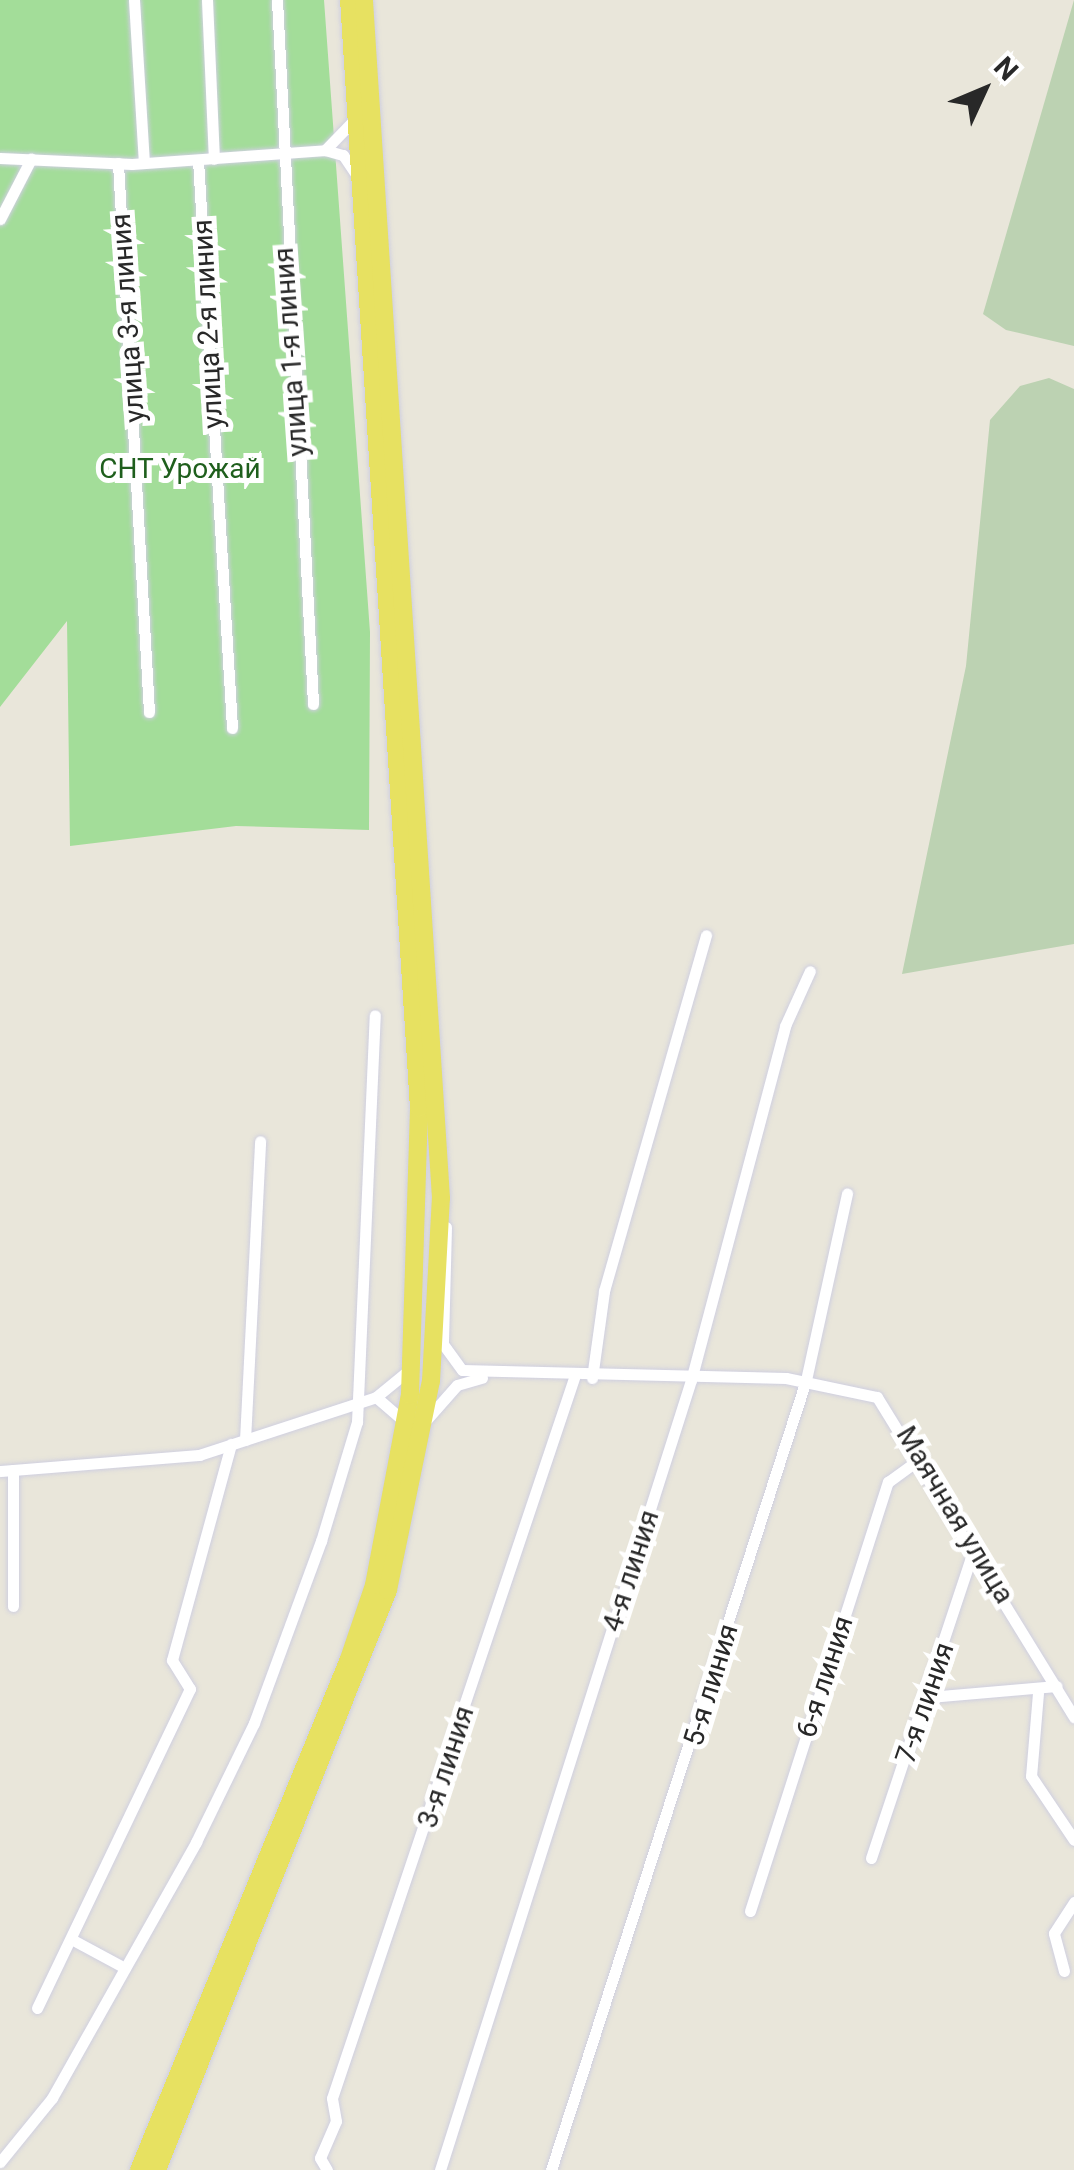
<!DOCTYPE html>
<html>
<head>
<meta charset="utf-8">
<style>
	body { margin:0 }
	#map { position:relative; width:1074px; height:2170px; overflow:hidden; background:#e9e6da; font-family:Roboto,sans-serif }
	div>[style] { position:absolute }
	[style*='--x'] { left:calc(var(--x)*1px); top:calc(var(--y)*1px); width:calc(var(--w)*1px); rotate:calc(var(--a)*1deg) }
	.green>* { inset:0; background:#a3dd99 }
	.cemetery>* { inset:0; background:#bcd2b2 }
	.roads { filter:drop-shadow(0 0 2px #cfcfe0) drop-shadow(0 0 2px #cfcfe0) }
	.minor>* { height:11px; margin:-5.5px; padding:0 5.5px; transform-origin:5.5px; border-radius:5.5px; background:#fff }
	.primary>* { height:18px; margin:-9px; padding:0 9px; transform-origin:9px; border-radius:9px; background:#e7e161 }
	span { translate:-50% -50%; white-space:nowrap; text-align:center; line-height:1.15; -webkit-text-stroke:10px #fff; paint-order:stroke }
	.street-label { font-size:28px; color:#282828 }
	.park-label { font-size:28px; color:#1f5f1d }
	.north { position:absolute; left:934px; top:40px; width:100px; height:100px; -webkit-text-stroke:8px #fff; paint-order:stroke; rotate:46deg; font-size:28px; font-weight:700; line-height:40px; text-align:center; color:#282828 }
	.north::after { content:''; display:block; margin:auto; width:35px; height:45px; background:#282828; clip-path:polygon(50% 0,100% 100%,50% 72%,0 100%) }
</style>
</head>
<body>
<div id="map">
	<div class="green">
		<div style="clip-path:polygon(0 0,324px 0,370px 632px,369px 830px,236px 826px,70px 846px,67px 621px,0 707px)"></div>
	</div>
	<div class="cemetery">
		<div style="clip-path:polygon(1074px 0,1074px 346px,1006px 330px,983px 314px)"></div>
		<div style="clip-path:polygon(1049px 378px,1074px 389px,1074px 944px,902px 974px,966px 666px,990px 420px,1020px 386px)"></div>
	</div>
	<div class="roads">
		<div class="minor">
			<div style="--x:134;--y:0;--w:163;--a:86.5"></div>
			<div style="--x:207;--y:0;--w:159;--a:87.5"></div>
			<div style="--x:277;--y:0;--w:705;--a:87.07"></div>
			<div style="--x:325;--y:150;--w:39;--a:-46"></div>
			<div style="--x:0;--y:158;--w:132;--a:2.6"></div>
			<div style="--x:132;--y:164;--w:194;--a:-4.1"></div>
			<div style="--x:325;--y:150;--w:19;--a:16"></div>
			<div style="--x:343;--y:155;--w:27;--a:56"></div>
			<div style="--x:198;--y:160;--w:569;--a:86.57"></div>
			<div style="--x:118;--y:163;--w:550;--a:86.77"></div>
			<div style="--x:0;--y:219;--w:68;--a:-62.7"></div>
			<div style="--x:446;--y:1227;--w:117;--a:91.5"></div>
			<div style="--x:443;--y:1344;--w:32;--a:54"></div>
			<div style="--x:462;--y:1370;--w:324;--a:1.4"></div>
			<div style="--x:786;--y:1378;--w:93;--a:11.8"></div>
			<div style="--x:877;--y:1397;--w:376;--a:58.4"></div>
			<div style="--x:592;--y:1378;--w:88;--a:-82.1"></div>
			<div style="--x:604;--y:1291;--w:370;--a:-74"></div>
			<div style="--x:376;--y:1397;--w:38;--a:41"></div>
			<div style="--x:427;--y:1419;--w:45;--a:-48.6"></div>
			<div style="--x:457;--y:1385;--w:26;--a:-16"></div>
			<div style="--x:245;--y:1440;--w:299;--a:-87.1"></div>
			<div style="--x:13;--y:1470;--w:136;--a:90"></div>
			<div style="--x:0;--y:1471;--w:200;--a:-4.6"></div>
			<div style="--x:199;--y:1455;--w:186;--a:-18.1"></div>
			<div style="--x:376;--y:1397;--w:43;--a:-39.3"></div>
			<div style="--x:1038;--y:1693;--w:83;--a:94.8"></div>
			<div style="--x:1031;--y:1776;--w:77;--a:56.1"></div>
			<div style="--x:929;--y:1697;--w:128;--a:-4.9"></div>
			<div style="--x:871;--y:1858;--w:329;--a:-71.6"></div>
			<div style="--x:750;--y:1911;--w:451;--a:-72.2"></div>
			<div style="--x:888;--y:1482;--w:41;--a:-36"></div>
			<div style="--x:73;--y:1940;--w:59;--a:28.3"></div>
			<div style="--x:1064;--y:1971;--w:39;--a:-105"></div>
			<div style="--x:1054;--y:1933;--w:37;--a:-57"></div>
			<div style="--x:37;--y:2008;--w:354;--a:-64.4"></div>
			<div style="--x:190;--y:1689;--w:34;--a:-122"></div>
			<div style="--x:172;--y:1660;--w:224;--a:-74.7"></div>
			<div style="--x:0;--y:2162;--w:82;--a:-50.9"></div>
			<div style="--x:52;--y:2098;--w:294;--a:-60.6"></div>
			<div style="--x:196;--y:1842;--w:132;--a:-64"></div>
			<div style="--x:254;--y:1723;--w:194;--a:-69.8"></div>
			<div style="--x:321;--y:1541;--w:124;--a:-73.2"></div>
			<div style="--x:357;--y:1422;--w:407;--a:-87.5"></div>
			<div style="--x:327;--y:2170;--w:14;--a:-120"></div>
			<div style="--x:320;--y:2158;--w:40;--a:-66.6"></div>
			<div style="--x:336;--y:2121;--w:23;--a:-100"></div>
			<div style="--x:332;--y:2098;--w:760;--a:-71.42"></div>
			<div style="--x:440;--y:2170;--w:829;--a:-72.37"></div>
			<div style="--x:691;--y:1380;--w:366;--a:-75.1"></div>
			<div style="--x:785;--y:1026;--w:60;--a:-65.6"></div>
			<div style="--x:551;--y:2170;--w:830;--a:-72.11"></div>
			<div style="--x:806;--y:1380;--w:191;--a:-77.6"></div>
		</div>
		<div class="primary">
			<div style="--x:139;--y:2170;--w:552;--a:-67.66"></div>
			<div style="--x:349;--y:1659;--w:78;--a:-71.3"></div>
			<div style="--x:374;--y:1585;--w:193;--a:-79.3"></div>
			<div style="--x:410;--y:1395;--w:287;--a:-88.2"></div>
			<div style="--x:419;--y:1108;--w:1110;--a:-93.61"></div>
			<div style="--x:157;--y:2170;--w:624;--a:-68.28"></div>
			<div style="--x:388;--y:1590;--w:213;--a:-78.4"></div>
			<div style="--x:431;--y:1381;--w:183;--a:-86.9"></div>
			<div style="--x:441;--y:1198;--w:1200;--a:-93.68"></div>
		</div>
	</div>
	<div class="street-label">
		<span style="left:128px;top:318px;rotate:-94deg">улица 3-я линия</span>
		<span style="left:208px;top:324px;rotate:-93deg">улица 2-я линия</span>
		<span style="left:291px;top:352px;rotate:-94deg">улица 1-я линия</span>
		<span style="left:955px;top:1515px;rotate:59deg">Маячная улица</span>
		<span style="left:631px;top:1571px;rotate:-72deg">4-я линия</span>
		<span style="left:825px;top:1677px;rotate:-72deg">6-я линия</span>
		<span style="left:711px;top:1685px;rotate:-73deg">5-я линия</span>
		<span style="left:925px;top:1703px;rotate:-71deg">7-я линия</span>
		<span style="left:446px;top:1767px;rotate:-72deg">3-я линия</span>
	</div>
	<div class="park-label">
		<span style="left:180px;top:469px">СНТ Урожай</span>
	</div>
	<div class="north">N</div>
</div>
</body>
</html>
